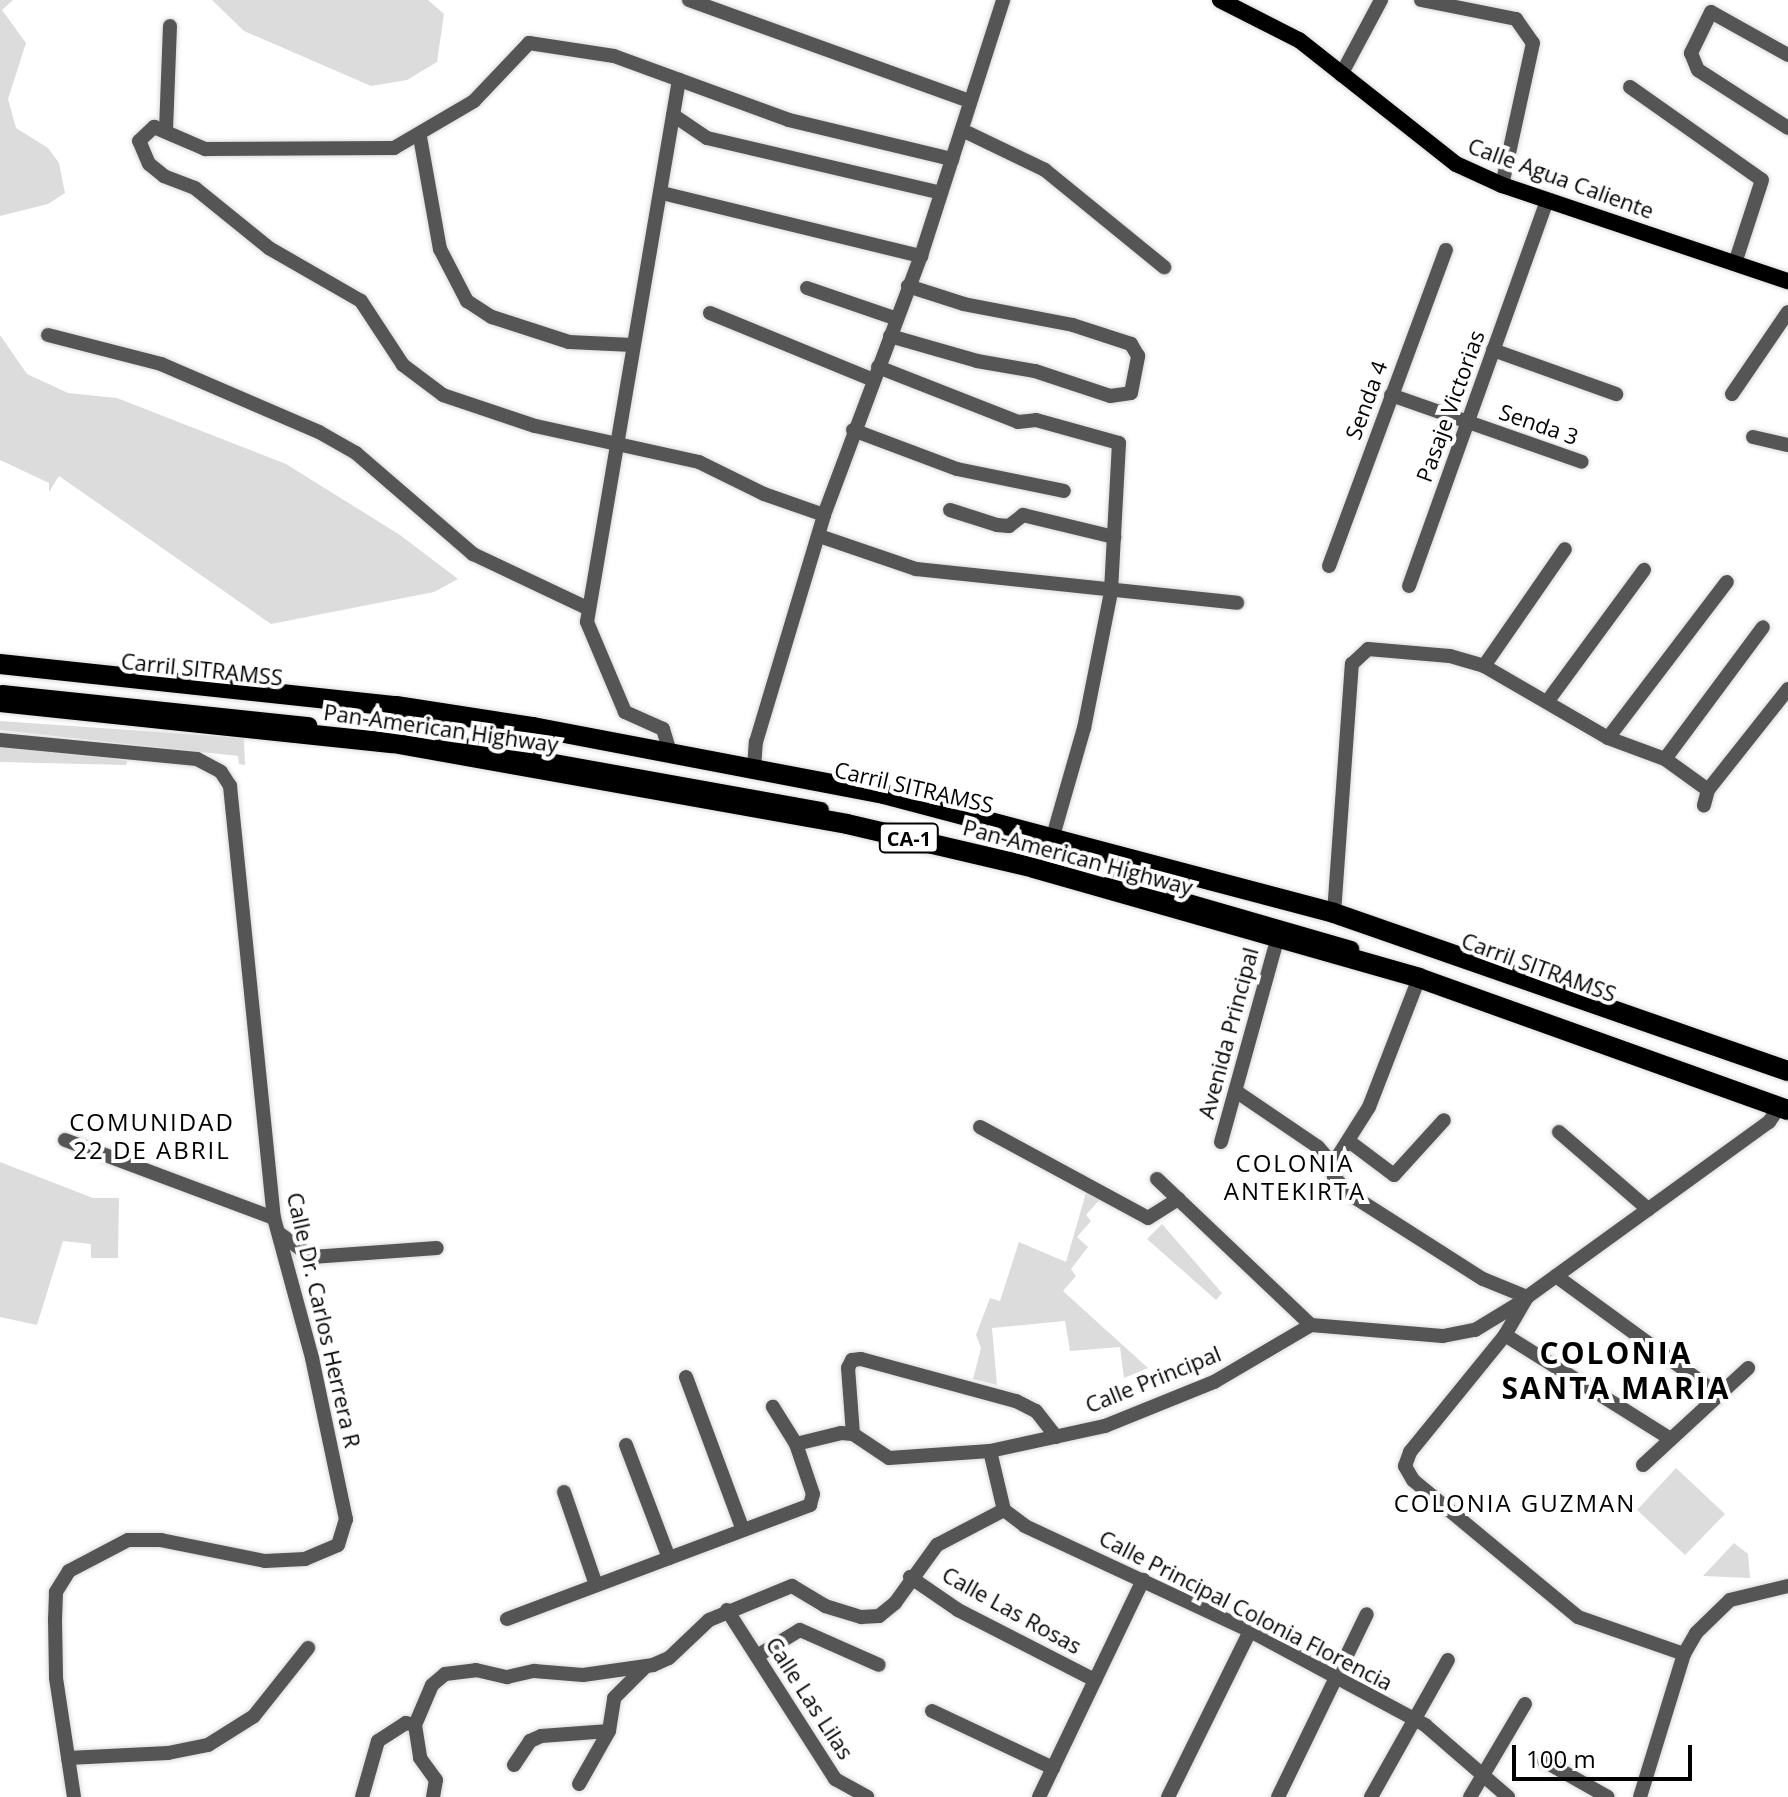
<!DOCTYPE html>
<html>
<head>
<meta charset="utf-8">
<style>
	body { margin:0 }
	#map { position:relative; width:1788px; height:1797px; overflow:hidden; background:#fff; font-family:"Open Sans",sans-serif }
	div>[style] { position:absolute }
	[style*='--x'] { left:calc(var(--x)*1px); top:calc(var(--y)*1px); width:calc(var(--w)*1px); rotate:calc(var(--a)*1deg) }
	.green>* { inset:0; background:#dcdcdc }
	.roads { filter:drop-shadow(0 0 2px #dbdbdb) drop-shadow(0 0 2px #dbdbdb) }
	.minor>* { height:14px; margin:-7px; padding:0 7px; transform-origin:7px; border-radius:7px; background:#555 }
	.major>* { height:16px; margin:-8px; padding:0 8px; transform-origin:8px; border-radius:8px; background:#000 }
	.highway>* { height:20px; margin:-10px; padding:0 10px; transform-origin:10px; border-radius:10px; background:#000 }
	span { translate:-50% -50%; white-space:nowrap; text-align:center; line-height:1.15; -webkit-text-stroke:8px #fff; paint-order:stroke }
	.shield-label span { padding:2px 6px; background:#fff; border:2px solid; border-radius:6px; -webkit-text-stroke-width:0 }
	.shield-label { font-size:20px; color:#000; font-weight:700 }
	.street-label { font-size:22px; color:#000 }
	.neighbourhood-label { font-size:24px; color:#000; letter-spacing:2px }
	.district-label { font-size:30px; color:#000; font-weight:700; letter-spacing:2px }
	.scale { position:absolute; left:1512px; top:1745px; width:180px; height:36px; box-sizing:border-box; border:4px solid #000; border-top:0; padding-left:10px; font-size:24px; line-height:28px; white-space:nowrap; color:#000; -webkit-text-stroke:6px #fff; paint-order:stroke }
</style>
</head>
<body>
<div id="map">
	<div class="green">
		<div style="clip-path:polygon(0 0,13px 0,2px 10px,26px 43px,8px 99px,16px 128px,48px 148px,59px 163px,65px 193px,48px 204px,0 216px)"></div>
		<div style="clip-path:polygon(212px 0,428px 0,444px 14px,437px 62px,407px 80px,371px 86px,244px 31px)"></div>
		<div style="clip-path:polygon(0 335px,27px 374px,68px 393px,117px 398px,286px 464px,400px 535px,458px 579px,434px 592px,271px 624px,59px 476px,49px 492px,49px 483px,0 460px)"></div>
		<div style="clip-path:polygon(0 721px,244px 738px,245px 765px,239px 764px,238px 756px,0 730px)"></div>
		<div style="clip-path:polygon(0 745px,91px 755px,127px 761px,126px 765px,0 762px)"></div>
		<div style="clip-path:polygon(0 1162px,93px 1198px,119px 1198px,118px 1258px,91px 1258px,91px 1244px,63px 1241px,37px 1325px,0 1317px)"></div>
		<div style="clip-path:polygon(1088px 1186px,1101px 1198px,1086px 1215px,1091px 1221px,1077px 1237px,1088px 1247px,1071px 1269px,1076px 1276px,1063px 1291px,1148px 1368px,1124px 1378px,1120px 1347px,1070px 1351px,1065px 1321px,992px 1328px,997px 1385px,973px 1379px,981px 1348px,976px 1335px,990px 1298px,1000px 1301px,1019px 1242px,1066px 1262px)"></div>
		<div style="clip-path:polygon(1162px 1224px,1222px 1293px,1216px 1300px,1147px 1239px)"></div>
		<div style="clip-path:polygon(1676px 1468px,1725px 1514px,1685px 1555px,1637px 1510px)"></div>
		<div style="clip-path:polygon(1734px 1543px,1748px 1554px,1750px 1578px,1703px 1576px)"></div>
	</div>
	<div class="roads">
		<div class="minor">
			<div style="--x:689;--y:0;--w:298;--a:19.8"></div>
			<div style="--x:1421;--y:0;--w:97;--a:11.3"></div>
			<div style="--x:1516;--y:19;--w:29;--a:55"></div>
			<div style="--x:1533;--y:43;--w:145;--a:102.3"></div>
			<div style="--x:1788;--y:55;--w:88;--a:-150.8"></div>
			<div style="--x:1711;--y:12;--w:46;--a:116"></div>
			<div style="--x:1691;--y:53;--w:18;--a:68"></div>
			<div style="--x:1698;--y:70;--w:107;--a:32.8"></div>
			<div style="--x:1341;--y:75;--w:85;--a:-61.9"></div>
			<div style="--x:1630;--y:87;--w:161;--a:35.2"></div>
			<div style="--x:1762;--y:180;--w:87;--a:108"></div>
			<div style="--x:673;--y:115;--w:41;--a:34.1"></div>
			<div style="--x:707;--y:138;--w:240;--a:13.2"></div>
			<div style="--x:166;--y:130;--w:104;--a:-87.8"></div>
			<div style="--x:962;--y:130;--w:92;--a:25.7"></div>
			<div style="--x:1045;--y:170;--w:154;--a:39.2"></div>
			<div style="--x:420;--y:137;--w:114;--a:79.9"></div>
			<div style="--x:440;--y:249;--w:59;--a:62.6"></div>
			<div style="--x:467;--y:301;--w:30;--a:33"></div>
			<div style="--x:492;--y:317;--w:81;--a:18"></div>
			<div style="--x:569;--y:342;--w:63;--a:2.7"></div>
			<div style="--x:662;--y:193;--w:267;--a:13.7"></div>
			<div style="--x:807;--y:288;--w:95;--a:19"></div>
			<div style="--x:710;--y:313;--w:176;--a:22.3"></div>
			<div style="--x:48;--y:335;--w:117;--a:14.4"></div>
			<div style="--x:161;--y:364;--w:172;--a:23.3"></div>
			<div style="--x:319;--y:432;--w:43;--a:29.6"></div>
			<div style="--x:356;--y:453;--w:155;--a:40.8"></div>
			<div style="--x:473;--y:554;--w:126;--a:25.3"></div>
			<div style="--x:890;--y:336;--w:91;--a:16"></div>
			<div style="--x:977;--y:361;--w:59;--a:9.8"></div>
			<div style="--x:1035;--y:371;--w:79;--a:18.4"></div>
			<div style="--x:1110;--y:396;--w:21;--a:-8"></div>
			<div style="--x:1131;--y:393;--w:38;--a:-79"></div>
			<div style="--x:1138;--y:356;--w:14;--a:-120"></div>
			<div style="--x:1131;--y:344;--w:61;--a:-161.9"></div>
			<div style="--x:1073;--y:325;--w:111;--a:-169.1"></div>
			<div style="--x:964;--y:304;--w:59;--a:-162.2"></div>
			<div style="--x:1493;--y:350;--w:131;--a:19.7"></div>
			<div style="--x:878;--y:367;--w:150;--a:21.4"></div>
			<div style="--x:1018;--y:422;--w:18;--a:-6"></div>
			<div style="--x:1036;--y:420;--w:86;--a:15.5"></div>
			<div style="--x:1119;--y:443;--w:149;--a:93.1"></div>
			<div style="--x:1111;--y:592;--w:139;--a:101.2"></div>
			<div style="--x:1084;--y:728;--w:112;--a:106"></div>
			<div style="--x:1732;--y:394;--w:99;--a:-55.7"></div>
			<div style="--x:1391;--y:395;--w:202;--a:19.3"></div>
			<div style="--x:853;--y:430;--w:111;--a:20.6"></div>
			<div style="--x:957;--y:469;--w:109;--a:11.6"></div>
			<div style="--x:1753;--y:437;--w:36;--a:13"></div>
			<div style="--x:950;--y:510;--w:49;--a:17.7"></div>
			<div style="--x:997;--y:525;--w:12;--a:5"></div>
			<div style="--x:1009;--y:526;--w:18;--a:-38"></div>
			<div style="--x:1023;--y:515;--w:94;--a:13.6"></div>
			<div style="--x:824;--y:515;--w:64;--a:-160.7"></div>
			<div style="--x:764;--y:494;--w:72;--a:-153.8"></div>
			<div style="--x:699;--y:462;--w:168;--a:-167.6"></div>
			<div style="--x:535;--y:426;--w:97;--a:-161.4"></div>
			<div style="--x:443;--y:395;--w:50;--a:-143.1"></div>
			<div style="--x:403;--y:365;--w:77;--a:-123.3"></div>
			<div style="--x:361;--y:301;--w:106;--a:-150.1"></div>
			<div style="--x:269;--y:248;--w:95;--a:-141"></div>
			<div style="--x:195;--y:188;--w:33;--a:-159"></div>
			<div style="--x:164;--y:176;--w:19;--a:-141"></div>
			<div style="--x:149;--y:164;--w:25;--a:-113"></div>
			<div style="--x:139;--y:141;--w:21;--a:-43"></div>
			<div style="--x:154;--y:127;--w:56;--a:23.3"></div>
			<div style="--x:205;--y:149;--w:189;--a:-0.3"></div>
			<div style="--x:394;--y:148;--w:93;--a:-30.4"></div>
			<div style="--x:474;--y:101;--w:80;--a:-46.5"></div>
			<div style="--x:529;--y:43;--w:86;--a:8.7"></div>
			<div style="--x:614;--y:56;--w:186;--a:20.1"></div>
			<div style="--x:789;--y:120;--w:168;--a:13.5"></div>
			<div style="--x:819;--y:536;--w:102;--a:18.8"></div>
			<div style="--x:916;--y:569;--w:323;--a:6"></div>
			<div style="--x:1329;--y:566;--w:337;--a:-69.7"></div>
			<div style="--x:1409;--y:586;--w:410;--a:-70.3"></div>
			<div style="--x:1484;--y:666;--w:142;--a:-55.3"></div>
			<div style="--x:1547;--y:702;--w:164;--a:-53.7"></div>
			<div style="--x:1608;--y:738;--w:196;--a:-52.7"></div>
			<div style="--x:0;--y:740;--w:198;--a:5.5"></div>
			<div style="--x:197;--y:759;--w:27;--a:28"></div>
			<div style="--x:221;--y:772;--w:17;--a:57"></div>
			<div style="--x:230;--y:786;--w:434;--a:84.2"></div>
			<div style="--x:274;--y:1218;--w:145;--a:74.8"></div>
			<div style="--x:312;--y:1358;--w:165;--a:78.1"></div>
			<div style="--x:346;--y:1519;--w:27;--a:107"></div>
			<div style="--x:338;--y:1545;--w:36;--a:157"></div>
			<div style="--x:305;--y:1559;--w:40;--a:177.1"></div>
			<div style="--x:265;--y:1561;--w:106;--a:-168.6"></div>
			<div style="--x:161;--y:1540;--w:33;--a:180"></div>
			<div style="--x:128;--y:1540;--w:67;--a:152.3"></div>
			<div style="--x:69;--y:1571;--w:25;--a:122"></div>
			<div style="--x:56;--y:1592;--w:27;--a:92"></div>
			<div style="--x:55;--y:1619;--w:59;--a:89"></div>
			<div style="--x:56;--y:1678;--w:120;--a:81.4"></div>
			<div style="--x:670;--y:752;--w:24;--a:-107"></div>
			<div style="--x:663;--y:729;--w:42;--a:-155.9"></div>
			<div style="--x:625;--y:712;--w:98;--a:-112.9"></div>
			<div style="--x:587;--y:622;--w:550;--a:-80.37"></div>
			<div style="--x:1665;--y:759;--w:164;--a:-53.4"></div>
			<div style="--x:754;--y:768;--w:26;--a:-86"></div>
			<div style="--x:756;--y:742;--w:237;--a:-73.3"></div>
			<div style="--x:824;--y:515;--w:277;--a:-69.5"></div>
			<div style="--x:921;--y:256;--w:269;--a:-72.2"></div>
			<div style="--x:1708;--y:790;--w:129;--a:-51.6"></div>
			<div style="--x:1334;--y:913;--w:250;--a:-85.9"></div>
			<div style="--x:1352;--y:664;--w:22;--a:-43"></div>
			<div style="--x:1368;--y:649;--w:82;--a:4.9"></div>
			<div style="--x:1450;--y:656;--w:35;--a:16"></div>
			<div style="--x:1484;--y:666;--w:143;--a:30.1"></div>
			<div style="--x:1608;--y:738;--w:61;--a:20.2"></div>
			<div style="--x:1665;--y:759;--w:53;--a:35.8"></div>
			<div style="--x:1708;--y:790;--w:16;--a:105"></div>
			<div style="--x:1419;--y:978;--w:138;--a:111.2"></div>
			<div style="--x:1369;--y:1107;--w:67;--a:122.3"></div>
			<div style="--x:1333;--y:1164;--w:13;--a:86"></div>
			<div style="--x:1334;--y:1177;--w:25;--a:47"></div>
			<div style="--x:1351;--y:1195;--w:156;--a:32.5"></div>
			<div style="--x:1483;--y:1279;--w:48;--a:22.2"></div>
			<div style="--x:1237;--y:1092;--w:98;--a:34.2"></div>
			<div style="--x:1318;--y:1147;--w:23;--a:49"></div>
			<div style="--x:980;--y:1127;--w:191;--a:28.4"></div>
			<div style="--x:1148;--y:1218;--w:36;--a:-32"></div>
			<div style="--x:1559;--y:1132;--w:118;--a:40.9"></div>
			<div style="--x:65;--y:1140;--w:223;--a:20.5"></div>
			<div style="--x:1221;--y:1142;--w:214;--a:-74.5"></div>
			<div style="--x:1350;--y:1142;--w:55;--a:36.9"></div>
			<div style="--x:1394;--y:1175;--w:74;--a:-47.7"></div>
			<div style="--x:1157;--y:1179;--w:212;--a:43.5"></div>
			<div style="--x:280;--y:1234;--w:39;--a:36"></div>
			<div style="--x:312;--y:1257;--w:125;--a:-4.1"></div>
			<div style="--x:1556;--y:1276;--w:200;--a:36.1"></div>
			<div style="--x:1505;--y:1335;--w:194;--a:32.1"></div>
			<div style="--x:686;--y:1377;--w:163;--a:69.6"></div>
			<div style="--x:853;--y:1434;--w:66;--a:-94.3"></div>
			<div style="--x:848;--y:1368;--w:9;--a:-63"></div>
			<div style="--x:852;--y:1360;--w:9;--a:-6"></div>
			<div style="--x:861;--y:1359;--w:161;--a:15.2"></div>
			<div style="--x:1016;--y:1401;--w:22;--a:27"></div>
			<div style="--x:1036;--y:1411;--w:33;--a:52"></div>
			<div style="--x:796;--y:1444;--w:46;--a:-13.7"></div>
			<div style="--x:841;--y:1433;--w:12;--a:5"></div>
			<div style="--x:853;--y:1434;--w:43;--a:33.7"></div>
			<div style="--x:889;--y:1458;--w:101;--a:-4"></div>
			<div style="--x:990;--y:1451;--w:118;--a:-12.3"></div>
			<div style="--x:1105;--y:1426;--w:118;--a:-22"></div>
			<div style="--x:1214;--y:1382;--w:113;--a:-30.4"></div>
			<div style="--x:1311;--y:1325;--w:132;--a:4.8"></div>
			<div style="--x:1443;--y:1336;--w:33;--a:-11"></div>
			<div style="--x:1475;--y:1330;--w:50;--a:-31.2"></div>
			<div style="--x:626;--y:1445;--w:121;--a:69.2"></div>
			<div style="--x:990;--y:1451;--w:61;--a:76.7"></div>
			<div style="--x:1004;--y:1510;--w:26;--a:37"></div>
			<div style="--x:1025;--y:1526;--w:248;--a:25"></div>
			<div style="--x:1250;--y:1631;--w:199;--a:28.2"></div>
			<div style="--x:1425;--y:1725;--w:110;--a:40.9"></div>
			<div style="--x:1643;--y:1465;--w:143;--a:-42.7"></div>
			<div style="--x:564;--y:1492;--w:98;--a:71"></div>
			<div style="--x:910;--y:1577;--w:58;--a:34.5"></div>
			<div style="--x:958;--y:1610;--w:154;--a:27.1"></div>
			<div style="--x:727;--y:1610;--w:201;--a:57.4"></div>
			<div style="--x:835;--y:1779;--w:37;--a:29"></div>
			<div style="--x:507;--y:1619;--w:324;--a:-20.6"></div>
			<div style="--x:810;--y:1505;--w:11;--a:-75"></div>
			<div style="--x:813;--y:1494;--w:53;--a:-108.8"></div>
			<div style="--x:796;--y:1444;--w:44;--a:-121.9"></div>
			<div style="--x:1684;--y:1654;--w:112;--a:-160.8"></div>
			<div style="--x:1578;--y:1617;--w:214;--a:-140.3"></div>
			<div style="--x:1413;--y:1480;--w:16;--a:-120"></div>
			<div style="--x:1405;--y:1466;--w:15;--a:-70"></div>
			<div style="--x:1410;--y:1452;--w:151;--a:-50.9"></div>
			<div style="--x:1505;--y:1335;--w:44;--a:-59.9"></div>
			<div style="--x:1527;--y:1297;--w:299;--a:-35.9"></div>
			<div style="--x:1769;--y:1122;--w:18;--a:-56"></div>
			<div style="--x:757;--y:1656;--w:50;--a:-31.2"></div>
			<div style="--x:800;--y:1630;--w:86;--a:23.9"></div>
			<div style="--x:932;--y:1711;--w:134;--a:25.2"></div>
			<div style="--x:415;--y:1725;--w:43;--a:-67"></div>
			<div style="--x:432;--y:1685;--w:17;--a:-40"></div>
			<div style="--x:445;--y:1674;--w:31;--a:-7"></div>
			<div style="--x:476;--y:1670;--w:32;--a:13"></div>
			<div style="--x:507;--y:1677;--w:28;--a:-13"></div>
			<div style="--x:534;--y:1671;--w:49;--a:4.7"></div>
			<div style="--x:583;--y:1675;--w:71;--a:-8.1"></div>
			<div style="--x:653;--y:1665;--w:17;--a:-24"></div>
			<div style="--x:669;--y:1658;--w:55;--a:-43.5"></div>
			<div style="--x:709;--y:1620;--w:90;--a:-22.3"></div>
			<div style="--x:792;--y:1586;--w:39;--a:31"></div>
			<div style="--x:825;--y:1606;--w:38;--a:17"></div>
			<div style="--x:861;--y:1617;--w:18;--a:-3"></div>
			<div style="--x:879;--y:1616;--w:21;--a:-39"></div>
			<div style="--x:895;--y:1603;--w:72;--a:-54.1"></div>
			<div style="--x:937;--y:1545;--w:76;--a:-27.6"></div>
			<div style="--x:415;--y:1725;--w:33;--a:81"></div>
			<div style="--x:420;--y:1758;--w:27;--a:54"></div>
			<div style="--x:436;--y:1780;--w:17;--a:100"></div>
			<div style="--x:68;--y:1758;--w:100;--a:-2.9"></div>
			<div style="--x:168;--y:1753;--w:41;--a:-11.3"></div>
			<div style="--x:208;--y:1745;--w:54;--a:-32.2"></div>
			<div style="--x:254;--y:1716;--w:87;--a:-51.5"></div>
			<div style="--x:1544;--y:1761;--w:73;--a:29.4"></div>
			<div style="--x:514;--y:1765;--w:29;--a:-56"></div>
			<div style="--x:530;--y:1741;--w:12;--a:-24"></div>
			<div style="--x:541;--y:1736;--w:68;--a:-4.2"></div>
			<div style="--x:579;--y:1784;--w:61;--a:-60.5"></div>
			<div style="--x:609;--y:1731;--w:33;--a:-81"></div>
			<div style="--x:614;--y:1698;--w:45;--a:-45"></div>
			<div style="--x:362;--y:1797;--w:58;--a:-74.1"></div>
			<div style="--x:378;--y:1741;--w:33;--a:-33"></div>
			<div style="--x:406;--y:1723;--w:9;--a:13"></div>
			<div style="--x:1039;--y:1797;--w:241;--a:-64.4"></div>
			<div style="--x:1168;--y:1797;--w:185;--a:-63.7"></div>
			<div style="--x:1278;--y:1797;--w:203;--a:-64.1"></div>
			<div style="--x:1371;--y:1797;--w:157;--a:-60.7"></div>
			<div style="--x:1470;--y:1797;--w:108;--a:-59.4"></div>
			<div style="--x:1640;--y:1797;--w:150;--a:-72.9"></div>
			<div style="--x:1684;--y:1654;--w:24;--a:-60"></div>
			<div style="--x:1696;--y:1633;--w:47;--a:-44.1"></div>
			<div style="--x:1730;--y:1600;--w:60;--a:-13.6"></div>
		</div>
		<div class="major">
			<div style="--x:1220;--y:0;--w:89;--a:26.9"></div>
			<div style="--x:1299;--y:40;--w:200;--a:38.3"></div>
			<div style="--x:1456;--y:164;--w:51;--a:24.5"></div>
			<div style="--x:1502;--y:185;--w:302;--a:18.6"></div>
			<div style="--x:2;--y:693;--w:309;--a:6"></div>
			<div style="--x:443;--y:742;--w:384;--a:10.2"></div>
			<div style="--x:1112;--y:880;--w:249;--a:16.1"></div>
		</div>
		<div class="highway">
			<div style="--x:0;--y:664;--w:398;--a:6.1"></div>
			<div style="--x:396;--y:706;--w:139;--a:8.7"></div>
			<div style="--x:533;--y:727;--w:357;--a:10.8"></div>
			<div style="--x:884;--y:794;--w:465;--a:14.8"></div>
			<div style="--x:1334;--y:913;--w:481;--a:19.2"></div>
			<div style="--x:0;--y:702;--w:395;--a:6"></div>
			<div style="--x:393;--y:743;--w:461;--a:10.1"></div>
			<div style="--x:847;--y:824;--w:192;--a:13.2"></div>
			<div style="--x:1034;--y:868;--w:400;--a:15.9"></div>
			<div style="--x:1419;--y:978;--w:392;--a:19.7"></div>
		</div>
	</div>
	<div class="shield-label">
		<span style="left:909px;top:838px">CA-1</span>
	</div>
	<div class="street-label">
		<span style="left:1561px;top:178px;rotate:20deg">Calle Agua Caliente</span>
		<span style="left:1366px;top:400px;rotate:-70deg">Senda 4</span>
		<span style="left:1450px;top:406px;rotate:-70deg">Pasaje Victorias</span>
		<span style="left:1539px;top:424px;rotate:19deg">Senda 3</span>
		<span style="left:202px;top:669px;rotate:6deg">Carril SITRAMSS</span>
		<span style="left:441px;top:728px;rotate:8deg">Pan-American Highway</span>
		<span style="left:914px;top:787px;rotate:13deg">Carril SITRAMSS</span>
		<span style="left:1078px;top:857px;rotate:15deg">Pan-American Highway</span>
		<span style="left:1539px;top:967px;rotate:20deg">Carril SITRAMSS</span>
		<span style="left:1228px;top:1033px;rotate:-75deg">Avenida Principal</span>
		<span style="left:324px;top:1320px;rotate:77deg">Calle Dr. Carlos Herrera R</span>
		<span style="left:1153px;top:1379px;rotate:-22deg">Calle Principal</span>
		<span style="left:1012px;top:1610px;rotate:29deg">Calle Las Rosas</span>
		<span style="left:1246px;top:1610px;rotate:27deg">Calle Principal Colonia Florencia</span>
		<span style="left:810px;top:1698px;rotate:57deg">Calle Las Lilas</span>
	</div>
	<div class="neighbourhood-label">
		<span style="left:152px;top:1136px">COMUNIDAD<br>22 DE ABRIL</span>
		<span style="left:1295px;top:1177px">COLONIA<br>ANTEKIRTA</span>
		<span style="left:1515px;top:1503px">COLONIA GUZMAN</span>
	</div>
	<div class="district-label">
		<span style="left:1616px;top:1370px">COLONIA<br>SANTA MARIA</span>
	</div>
	<div class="scale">100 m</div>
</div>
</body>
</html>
